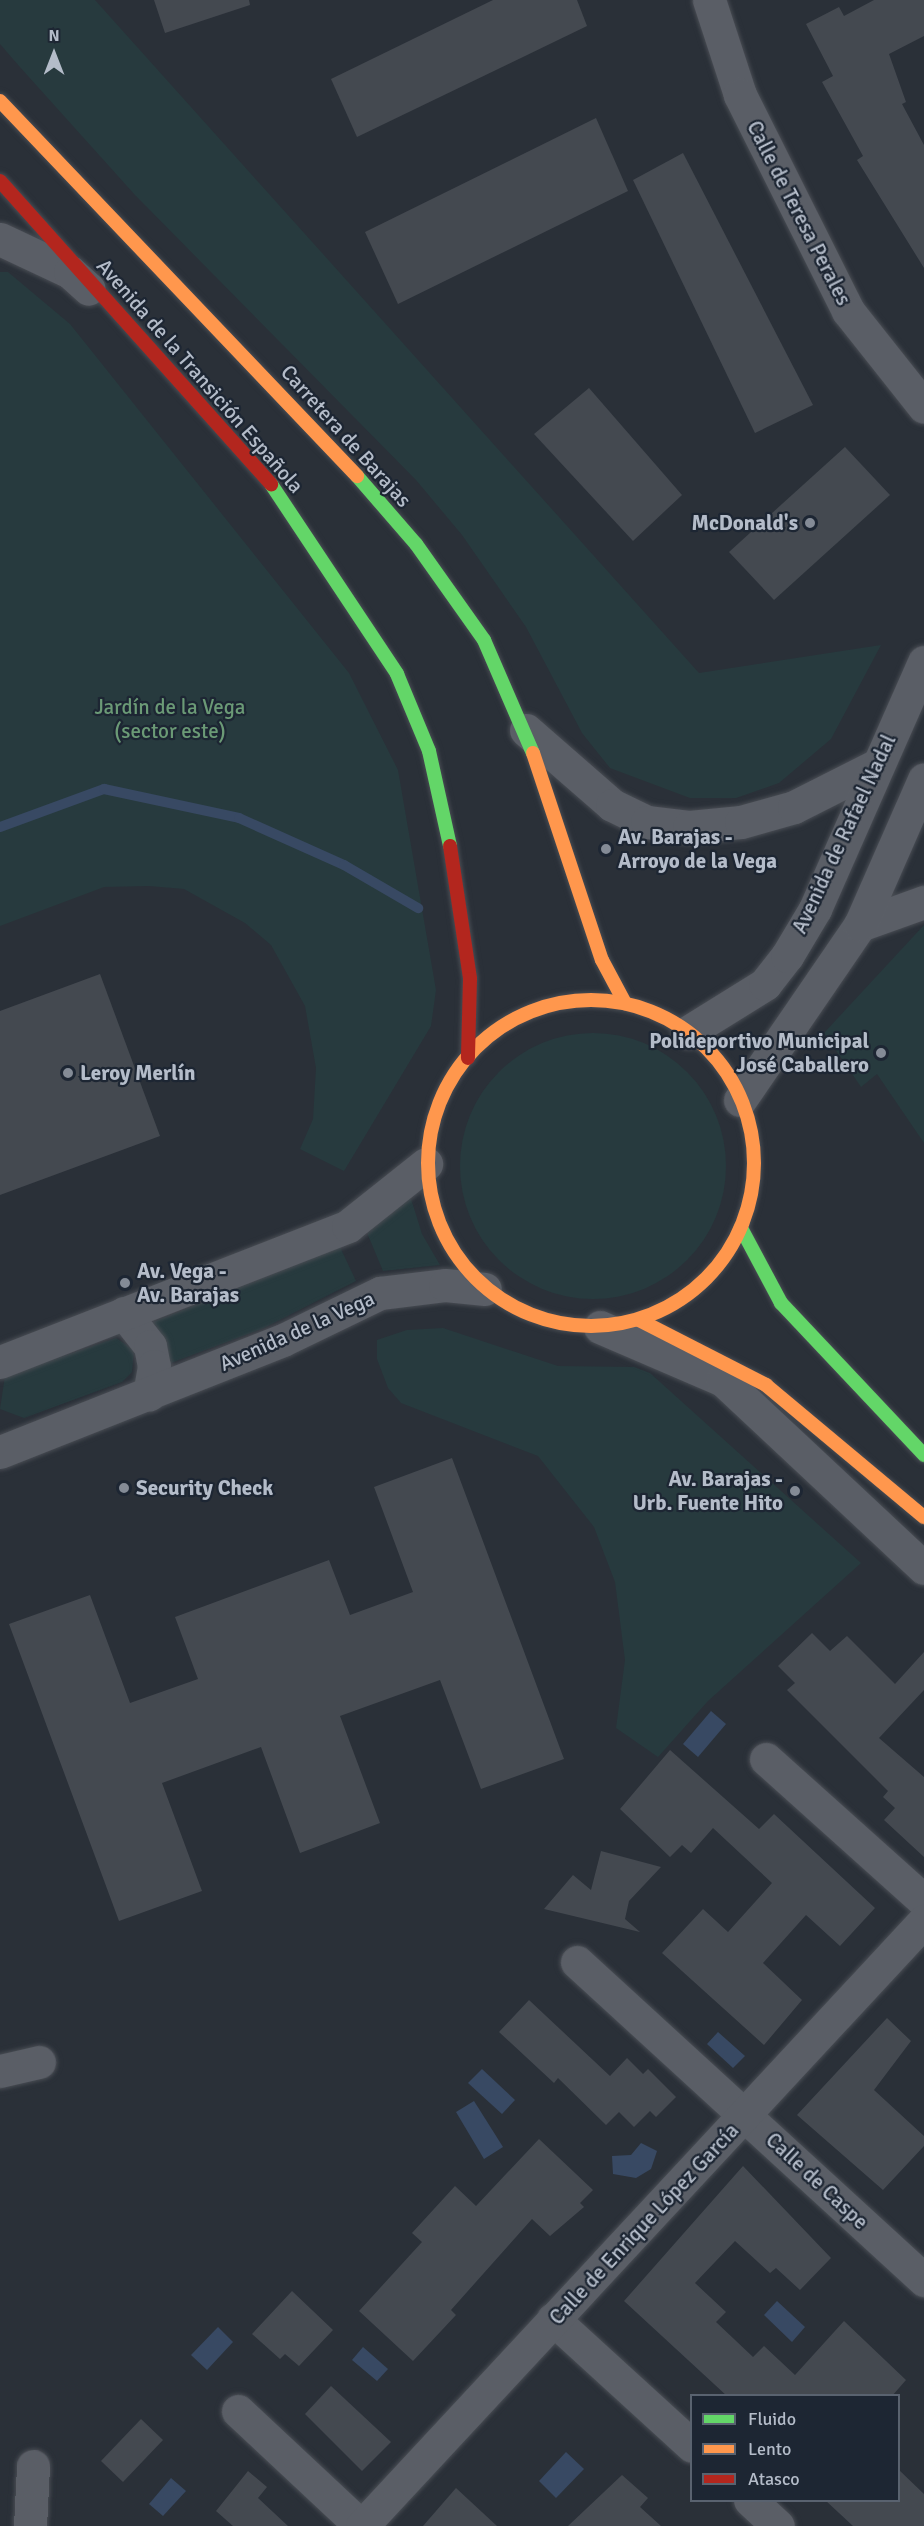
<!DOCTYPE html>
<html>
<head>
<meta charset="utf-8">
<style>
	body { margin:0 }
	#map { position:relative; width:924px; height:2526px; overflow:hidden; background:#2a3038; font-family:Signika,sans-serif }
	div>[style] { position:absolute }
	[style*='--x'] { left:calc(var(--x)*1px); top:calc(var(--y)*1px); width:calc(var(--w)*1px); rotate:calc(var(--a)*1deg) }
	.green>* { inset:0; background:#273a3e }
	.round { border-radius:50% }
	.water>* { inset:0; background:#384963 }
	.stream>* { height:10px; margin:-5px; padding:0 5px; transform-origin:5px; border-radius:5px; background:#384963 }
	.building>* { inset:0; background:#444950 }
	.roads { filter:drop-shadow(0 0 2px #484c53) drop-shadow(0 0 2px #484c53) }
	.street>* { height:33px; margin:-16.5px; padding:0 16.5px; transform-origin:16.5px; border-radius:16.5px; background:#5a5e66 }
	.fast>* { height:14px; margin:-7px; padding:0 7px; transform-origin:7px; border-radius:7px; background:#63d668 }
	.slow>* { height:14px; margin:-7px; padding:0 7px; transform-origin:7px; border-radius:7px; background:#ff974d }
	.slow>.ring { margin:-7px; padding:0; box-sizing:content-box; background:none; border:14px solid #ff974d; border-radius:50% }
	.jam>* { height:14px; margin:-7px; padding:0 7px; transform-origin:7px; border-radius:7px; background:#b3261e }
	.dots>* { width:16px; height:16px; translate:-50% -50%; box-sizing:border-box; border:3px solid #1d2633; border-radius:50% }
	span { translate:-50% -50%; white-space:nowrap; text-align:center; line-height:1.15; -webkit-text-stroke:4.5px #1d2633; paint-order:stroke }
	.street-label { font-size:21px; color:#b4bcc9 }
	.poi-label { font-size:21px; color:#b4bcc9; font-weight:700 }
	.right { translate:-100% -50%; text-align:right }
	.left { translate:0 -50%; text-align:left }
	.park-label { font-size:21px; color:#6b9a76 }
	.legend { position:absolute; left:690px; top:2394px; width:210px; height:108px; box-sizing:border-box; background:#1d2633; border:2px solid #59626f; margin:0; padding:8px 10px; list-style:none; font-size:18px; color:#b4bcc9 }
	.legend li { display:flex; align-items:center; gap:12px; height:30px }
	.legend b { width:30px; border:2px solid #59626f }
	.north { position:absolute; left:24px; top:24px; width:60px; height:60px; -webkit-text-stroke:4px #1d2633; paint-order:stroke; rotate:0deg; font-size:16px; font-weight:700; line-height:24px; text-align:center; color:#b4bcc9 }
	.north::after { content:''; display:block; margin:auto; width:21px; height:27px; background:#b4bcc9; clip-path:polygon(50% 0,100% 100%,50% 72%,0 100%) }
</style>
</head>
<body>
<div id="map">
	<div class="green">
		<div style="clip-path:polygon(0 0,95px 0,699px 673px,881px 645px,831px 739px,779px 783px,736px 798px,690px 798px,610px 768px,582px 733px,526px 627px,462px 535px,416px 480px,135px 195px,19px 66px,0 44px)"></div>
		<div style="clip-path:polygon(0 272px,8px 272px,70px 324px,349px 673px,398px 770px,436px 990px,431px 1026px,344px 1171px,300px 1149px,313px 1119px,316px 1068px,305px 1006px,271px 945px,245px 923px,184px 889px,149px 886px,104px 887px,0 926px)"></div>
		<div style="clip-path:polygon(924px 925px,924px 1143px,877px 1074px,861px 1087px,824px 1033px)"></div>
		<div class="round" style="left:460px;top:1033px;width:266px;height:266px"></div>
		<div style="clip-path:polygon(408px 1189px,422px 1234px,440px 1265px,383px 1271px,365px 1228px)"></div>
		<div style="clip-path:polygon(340px 1247px,356px 1281px,264px 1328px,168px 1364px,153px 1322px)"></div>
		<div style="clip-path:polygon(443px 1328px,558px 1366px,634px 1367px,650px 1373px,861px 1563px,708px 1701px,658px 1757px,616px 1728px,625px 1660px,615px 1582px,594px 1527px,538px 1456px,401px 1403px,388px 1388px,377px 1359px,377px 1340px,407px 1330px)"></div>
		<div style="clip-path:polygon(116px 1338px,134px 1350px,132px 1372px,122px 1382px,24px 1418px,0 1409px,5px 1376px)"></div>
	</div>
	<div class="water">
		<div style="clip-path:polygon(711px 1711px,726px 1724px,698px 1757px,683px 1744px)"></div>
		<div style="clip-path:polygon(718px 2032px,745px 2056px,733px 2068px,707px 2044px)"></div>
		<div style="clip-path:polygon(482px 2069px,515px 2100px,502px 2114px,468px 2083px)"></div>
		<div style="clip-path:polygon(474px 2101px,503px 2147px,484px 2159px,456px 2112px)"></div>
		<div style="clip-path:polygon(641px 2143px,657px 2151px,651px 2169px,636px 2178px,613px 2174px,612px 2156px,631px 2155px)"></div>
		<div style="clip-path:polygon(777px 2301px,805px 2327px,792px 2342px,764px 2315px)"></div>
		<div style="clip-path:polygon(218px 2327px,233px 2342px,207px 2370px,191px 2355px)"></div>
		<div style="clip-path:polygon(363px 2347px,388px 2369px,377px 2381px,352px 2360px)"></div>
		<div style="clip-path:polygon(566px 2452px,584px 2469px,556px 2498px,539px 2481px)"></div>
		<div style="clip-path:polygon(171px 2478px,186px 2491px,163px 2516px,149px 2504px)"></div>
	</div>
	<div class="stream">
		<div style="--x:0;--y:827;--w:111;--a:-20.1"></div>
		<div style="--x:104;--y:789;--w:138;--a:12.1"></div>
		<div style="--x:239;--y:818;--w:115;--a:24.1"></div>
		<div style="--x:344;--y:865;--w:86;--a:30.2"></div>
	</div>
	<div class="building">
		<div style="clip-path:polygon(154px 0,249px 0,250px 5px,165px 33px)"></div>
		<div style="clip-path:polygon(493px 0,577px 0,587px 26px,357px 137px,331px 79px)"></div>
		<div style="clip-path:polygon(874px 0,924px 0,924px 36px,889px 54px,906px 102px,902px 104px,924px 145px,924px 268px,857px 160px,863px 156px,822px 82px,833px 76px,806px 24px,839px 7px,844px 16px)"></div>
		<div style="clip-path:polygon(596px 118px,628px 191px,398px 304px,365px 232px)"></div>
		<div style="clip-path:polygon(683px 153px,813px 405px,755px 433px,633px 180px)"></div>
		<div style="clip-path:polygon(589px 388px,682px 495px,633px 541px,534px 434px)"></div>
		<div style="clip-path:polygon(845px 447px,890px 495px,774px 600px,729px 552px)"></div>
		<div style="clip-path:polygon(100px 974px,160px 1136px,0 1195px,0 1011px)"></div>
		<div style="clip-path:polygon(452px 1458px,564px 1759px,481px 1789px,440px 1680px,340px 1716px,380px 1823px,300px 1853px,261px 1747px,162px 1783px,202px 1891px,119px 1921px,9px 1624px,90px 1595px,130px 1703px,198px 1679px,175px 1617px,329px 1560px,350px 1615px,413px 1592px,374px 1487px)"></div>
		<div style="clip-path:polygon(812px 1633px,830px 1651px,847px 1636px,895px 1684px,924px 1652px,924px 1690px,879px 1738px,924px 1777px,924px 1857px,884px 1820px,895px 1808px,883px 1797px,888px 1791px,787px 1690px,795px 1683px,778px 1666px)"></div>
		<div style="clip-path:polygon(670px 1750px,759px 1829px,774px 1814px,875px 1908px,840px 1946px,806px 1915px,763px 1963px,802px 2000px,764px 2045px,662px 1953px,703px 1909px,728px 1932px,772px 1883px,713px 1828px,691px 1853px,682px 1845px,670px 1857px,620px 1809px)"></div>
		<div style="clip-path:polygon(601px 1851px,661px 1867px,629px 1901px,625px 1919px,640px 1932px,544px 1909px,573px 1875px,591px 1890px)"></div>
		<div style="clip-path:polygon(529px 2000px,610px 2076px,627px 2058px,643px 2074px,648px 2069px,676px 2097px,656px 2117px,650px 2111px,634px 2127px,619px 2112px,606px 2125px,558px 2078px,554px 2083px,499px 2032px)"></div>
		<div style="clip-path:polygon(887px 2018px,911px 2041px,874px 2090px,924px 2136px,924px 2146px,883px 2190px,797px 2115px)"></div>
		<div style="clip-path:polygon(539px 2139px,593px 2190px,580px 2203px,584px 2207px,550px 2236px,532px 2219px,451px 2310px,456px 2315px,413px 2361px,359px 2311px,422px 2242px,412px 2233px,455px 2186px,476px 2206px)"></div>
		<div style="clip-path:polygon(743px 2166px,831px 2258px,800px 2290px,776px 2268px,770px 2273px,735px 2241px,695px 2283px,726px 2312px,716px 2322px,753px 2357px,764px 2346px,795px 2375px,844px 2321px,906px 2380px,892px 2396px,727px 2396px,624px 2301px)"></div>
		<div style="clip-path:polygon(292px 2291px,333px 2330px,299px 2366px,285px 2354px,280px 2359px,252px 2334px)"></div>
		<div style="clip-path:polygon(331px 2386px,391px 2442px,362px 2471px,305px 2414px)"></div>
		<div style="clip-path:polygon(141px 2419px,163px 2440px,123px 2482px,101px 2461px)"></div>
		<div style="clip-path:polygon(898px 2469px,924px 2494px,924px 2526px,853px 2526px,825px 2500px,898px 2500px)"></div>
		<div style="clip-path:polygon(248px 2471px,267px 2487px,258px 2498px,288px 2526px,233px 2526px,216px 2511px)"></div>
		<div style="clip-path:polygon(622px 2475px,648px 2498px,640px 2507px,661px 2526px,568px 2526px)"></div>
		<div style="clip-path:polygon(456px 2488px,497px 2526px,423px 2526px)"></div>
	</div>
	<div class="roads">
		<div class="street">
			<div style="--x:709;--y:0;--w:100;--a:71.9"></div>
			<div style="--x:740;--y:95;--w:241;--a:63.4"></div>
			<div style="--x:848;--y:311;--w:122;--a:51.6"></div>
			<div style="--x:0;--y:239;--w:77;--a:25.2"></div>
			<div style="--x:70;--y:272;--w:25;--a:42"></div>
			<div style="--x:526;--y:730;--w:114;--a:41.1"></div>
			<div style="--x:612;--y:805;--w:39;--a:26"></div>
			<div style="--x:647;--y:822;--w:42;--a:6.8"></div>
			<div style="--x:689;--y:827;--w:52;--a:-5.5"></div>
			<div style="--x:741;--y:822;--w:55;--a:-15.8"></div>
			<div style="--x:794;--y:807;--w:91;--a:-26.8"></div>
			<div style="--x:860;--y:925;--w:68;--a:-19.8"></div>
			<div style="--x:688;--y:1032;--w:91;--a:-31.9"></div>
			<div style="--x:765;--y:984;--w:36;--a:-52"></div>
			<div style="--x:787;--y:956;--w:55;--a:-59.2"></div>
			<div style="--x:815;--y:909;--w:270;--a:-66.2"></div>
			<div style="--x:740;--y:1100;--w:212;--a:-55.6"></div>
			<div style="--x:860;--y:925;--w:159;--a:-66.3"></div>
			<div style="--x:124;--y:1313;--w:42;--a:51.8"></div>
			<div style="--x:150;--y:1346;--w:20;--a:79"></div>
			<div style="--x:154;--y:1366;--w:29;--a:100"></div>
			<div style="--x:600;--y:1327;--w:134;--a:23.3"></div>
			<div style="--x:723;--y:1380;--w:275;--a:43.1"></div>
			<div style="--x:0;--y:1362;--w:374;--a:-21.3"></div>
			<div style="--x:348;--y:1226;--w:100;--a:-38.5"></div>
			<div style="--x:0;--y:1452;--w:304;--a:-21.6"></div>
			<div style="--x:283;--y:1340;--w:108;--a:-25.9"></div>
			<div style="--x:380;--y:1293;--w:65;--a:-7"></div>
			<div style="--x:445;--y:1285;--w:40;--a:5.7"></div>
			<div style="--x:766;--y:1759;--w:212;--a:41.9"></div>
			<div style="--x:577;--y:1962;--w:471;--a:42.5"></div>
			<div style="--x:0;--y:2071;--w:40;--a:-13"></div>
			<div style="--x:553;--y:2319;--w:188;--a:42.4"></div>
			<div style="--x:238;--y:2411;--w:168;--a:43.1"></div>
			<div style="--x:750;--y:2500;--w:38;--a:43"></div>
			<div style="--x:30;--y:2526;--w:60;--a:-87.1"></div>
			<div style="--x:362;--y:2526;--w:826;--a:-47.11"></div>
		</div>
		<div class="fast">
			<div style="--x:357;--y:476;--w:90;--a:49.1"></div>
			<div style="--x:416;--y:544;--w:118;--a:54.7"></div>
			<div style="--x:484;--y:640;--w:123;--a:66.6"></div>
			<div style="--x:271;--y:484;--w:228;--a:56.4"></div>
			<div style="--x:397;--y:674;--w:83;--a:67.4"></div>
			<div style="--x:429;--y:751;--w:97;--a:77.5"></div>
			<div style="--x:741;--y:1228;--w:85;--a:61.9"></div>
			<div style="--x:781;--y:1303;--w:209;--a:46.7"></div>
		</div>
		<div class="slow">
			<div style="--x:0;--y:101;--w:518;--a:46.41"></div>
			<div style="--x:533;--y:753;--w:218;--a:71.6"></div>
			<div style="--x:602;--y:960;--w:49;--a:61.9"></div>
			<div class="ring" style="left:428px;top:1000px;width:312px;height:312px"></div>
			<div style="--x:639;--y:1320;--w:143;--a:27.1"></div>
			<div style="--x:766;--y:1385;--w:206;--a:39.9"></div>
		</div>
		<div class="jam">
			<div style="--x:0;--y:181;--w:407;--a:48.2"></div>
			<div style="--x:450;--y:846;--w:134;--a:81.4"></div>
			<div style="--x:470;--y:979;--w:79;--a:91.5"></div>
		</div>
	</div>
	<div class="dots">
		<div style="left:810px;top:523px;background:#848b96"></div>
		<div style="left:606px;top:849px;background:#848b96"></div>
		<div style="left:881px;top:1053px;background:#848b96"></div>
		<div style="left:68px;top:1073px;background:#848b96"></div>
		<div style="left:125px;top:1283px;background:#848b96"></div>
		<div style="left:124px;top:1488px;background:#848b96"></div>
		<div style="left:795px;top:1491px;background:#848b96"></div>
	</div>
	<div class="street-label">
		<span style="left:799px;top:213px;rotate:63deg">Calle de Teresa Perales</span>
		<span style="left:200px;top:376px;rotate:49deg">Avenida de la Transición Española</span>
		<span style="left:346px;top:436px;rotate:48deg">Carretera de Barajas</span>
		<span style="left:844px;top:834px;rotate:-65deg">Avenida de Rafael Nadal</span>
		<span style="left:297px;top:1331px;rotate:-24deg">Avenida de la Vega</span>
		<span style="left:817px;top:2181px;rotate:43deg">Calle de Caspe</span>
		<span style="left:644px;top:2224px;rotate:-47deg">Calle de Enrique López García</span>
	</div>
	<div class="poi-label">
		<span class="right" style="left:798px;top:523px">McDonald's</span>
		<span class="left" style="left:618px;top:849px">Av. Barajas -<br>Arroyo de la Vega</span>
		<span class="right" style="left:869px;top:1053px">Polideportivo Municipal<br>José Caballero</span>
		<span class="left" style="left:80px;top:1073px">Leroy Merlín</span>
		<span class="left" style="left:137px;top:1283px">Av. Vega -<br>Av. Barajas</span>
		<span class="right" style="left:783px;top:1491px">Av. Barajas -<br>Urb. Fuente Hito</span>
		<span class="left" style="left:136px;top:1488px">Security Check</span>
	</div>
	<div class="park-label">
		<span style="left:170px;top:719px">Jardín de la Vega<br>(sector este)</span>
	</div>
	<ul class="legend">
	<li><b style="height:8px;background:#63d668"></b>Fluido</li>
	<li><b style="height:8px;background:#ff974d"></b>Lento</li>
	<li><b style="height:8px;background:#b3261e"></b>Atasco</li>
	</ul>
	<div class="north">N</div>
</div>
</body>
</html>
